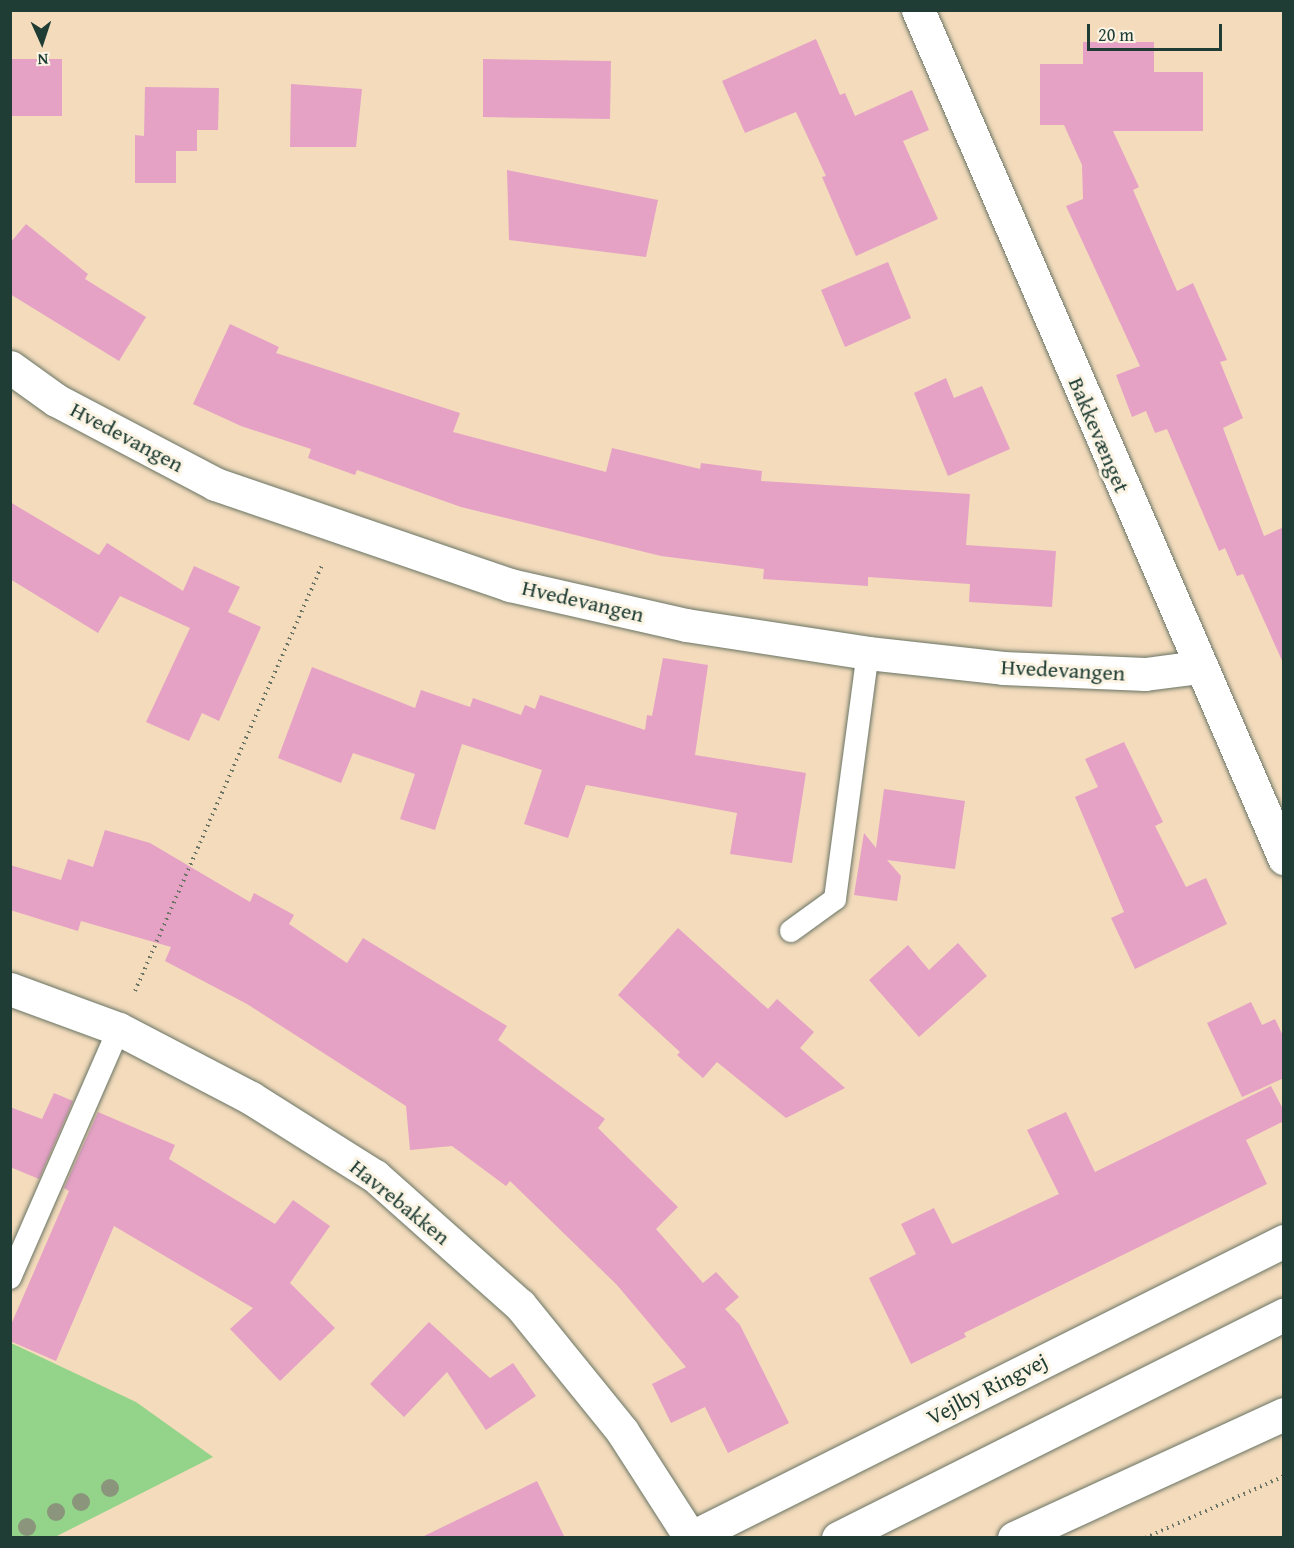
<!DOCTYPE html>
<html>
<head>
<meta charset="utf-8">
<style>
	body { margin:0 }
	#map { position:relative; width:1294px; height:1548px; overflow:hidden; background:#f3dbbc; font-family:"Gentium Book Plus",serif }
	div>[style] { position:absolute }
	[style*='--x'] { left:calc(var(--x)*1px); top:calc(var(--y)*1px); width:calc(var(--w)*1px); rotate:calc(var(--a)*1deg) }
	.green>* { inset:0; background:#94d38a }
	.building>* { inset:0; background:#e5a2c5 }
	.path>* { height:4px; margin-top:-2px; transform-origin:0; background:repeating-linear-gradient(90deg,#697464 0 1.5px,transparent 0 6px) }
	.roads { filter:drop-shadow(0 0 2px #697464) drop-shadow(0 0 2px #697464) }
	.service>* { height:22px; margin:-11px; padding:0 11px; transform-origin:11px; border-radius:11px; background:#fff }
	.minor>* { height:33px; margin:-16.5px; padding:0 16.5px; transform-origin:16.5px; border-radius:16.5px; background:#fff }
	.secondary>* { height:33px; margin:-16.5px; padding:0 16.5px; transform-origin:16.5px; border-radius:16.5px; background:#fff }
	.trees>* { width:18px; height:18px; margin:-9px; border-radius:50%; background:#8b957b }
	span { translate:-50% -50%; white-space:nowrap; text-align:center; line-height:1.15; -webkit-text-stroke:6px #fcf5e5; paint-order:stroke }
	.street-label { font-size:22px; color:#1f3d34 }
	.frame { position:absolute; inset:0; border:12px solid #1f3d34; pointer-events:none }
	.north { position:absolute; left:12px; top:12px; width:60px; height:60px; -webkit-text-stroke:4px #fcf5e5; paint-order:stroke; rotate:177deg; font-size:16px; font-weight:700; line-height:24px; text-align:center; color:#1f3d34 }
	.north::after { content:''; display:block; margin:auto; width:21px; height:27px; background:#1f3d34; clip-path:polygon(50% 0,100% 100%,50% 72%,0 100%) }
	.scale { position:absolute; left:1087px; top:24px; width:135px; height:27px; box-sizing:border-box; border:3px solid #1f3d34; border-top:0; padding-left:8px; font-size:18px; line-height:21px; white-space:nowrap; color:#1f3d34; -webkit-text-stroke:4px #fcf5e5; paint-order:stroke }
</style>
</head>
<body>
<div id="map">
	<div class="green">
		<div style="clip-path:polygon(11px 1343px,136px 1402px,213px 1457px,55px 1537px,11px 1537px)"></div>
	</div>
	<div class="building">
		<div style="clip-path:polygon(816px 39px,840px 95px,845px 93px,855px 116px,912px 90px,929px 130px,903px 141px,938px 219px,856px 256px,822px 177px,826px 176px,796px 112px,745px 133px,722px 81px)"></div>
		<div style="clip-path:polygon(1083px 42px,1154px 42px,1154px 72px,1203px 72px,1203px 131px,1113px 131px,1139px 187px,1133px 190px,1177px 291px,1193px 283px,1227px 360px,1220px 362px,1243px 418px,1223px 428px,1264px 536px,1284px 527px,1284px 665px,1243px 574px,1237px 576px,1225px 548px,1219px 551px,1167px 429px,1155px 433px,1146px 411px,1132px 417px,1116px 375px,1140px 366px,1066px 206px,1083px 199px,1082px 165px,1064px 125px,1040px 125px,1040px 64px,1083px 64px)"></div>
		<div style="clip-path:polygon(10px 59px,62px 59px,62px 116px,10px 116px)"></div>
		<div style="clip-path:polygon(483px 59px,611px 61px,610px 119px,483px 117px)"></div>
		<div style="clip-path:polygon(291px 84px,362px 89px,356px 147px,290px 147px)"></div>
		<div style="clip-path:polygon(145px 87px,219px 88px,218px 130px,197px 130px,197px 151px,176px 151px,176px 183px,135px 183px,135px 135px,144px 136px)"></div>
		<div style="clip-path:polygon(507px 170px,658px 200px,646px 257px,509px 240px)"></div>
		<div style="clip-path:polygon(26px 224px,88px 274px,85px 279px,146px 317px,119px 361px,10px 294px,10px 243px)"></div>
		<div style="clip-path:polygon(888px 262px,911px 318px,845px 347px,821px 290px)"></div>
		<div style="clip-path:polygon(230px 324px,279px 347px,276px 353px,460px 413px,453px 432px,606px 472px,612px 448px,700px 469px,701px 463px,762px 471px,761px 481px,970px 494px,966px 545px,1056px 551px,1052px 607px,969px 602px,970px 584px,868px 577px,868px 586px,763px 579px,764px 569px,661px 556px,461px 507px,357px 470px,355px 475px,308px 458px,311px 449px,241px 426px,193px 404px)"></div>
		<div style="clip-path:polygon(946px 378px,954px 398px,982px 386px,1010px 449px,948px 476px,914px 393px)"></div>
		<div style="clip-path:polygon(10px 502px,99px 555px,107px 543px,183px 591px,194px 566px,240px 587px,228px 612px,261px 627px,219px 721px,202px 713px,189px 741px,146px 722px,190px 628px,120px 596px,98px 633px,10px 579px)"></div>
		<div style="clip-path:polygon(663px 658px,708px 665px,695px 755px,806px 773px,792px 863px,730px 854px,737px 813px,586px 785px,568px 838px,524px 824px,542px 770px,462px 744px,435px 830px,400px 819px,415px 774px,353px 753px,341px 783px,278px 758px,312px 667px,415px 708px,421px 690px,470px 707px,473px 698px,521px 715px,525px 705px,535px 709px,540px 695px,645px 730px,647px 715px,652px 716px)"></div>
		<div style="clip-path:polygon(1124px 742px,1163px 822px,1155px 826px,1186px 887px,1206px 878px,1227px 924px,1135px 969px,1111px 918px,1124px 912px,1075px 797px,1098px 787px,1085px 759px)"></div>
		<div style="clip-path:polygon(884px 789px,965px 801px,955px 869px,887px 860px,901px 876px,897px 901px,854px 895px,864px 833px,876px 848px)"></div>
		<div style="clip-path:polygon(105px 830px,150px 843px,250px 902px,254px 893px,294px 915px,289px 924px,347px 963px,363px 938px,507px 1026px,498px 1040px,605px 1119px,598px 1128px,678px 1207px,656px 1229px,703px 1283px,716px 1272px,739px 1297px,725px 1309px,740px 1325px,789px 1423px,728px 1453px,705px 1407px,671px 1423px,652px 1384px,686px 1367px,617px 1285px,510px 1181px,506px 1186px,452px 1146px,410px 1150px,406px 1106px,247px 1004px,165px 961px,171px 947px,81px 921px,78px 931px,10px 910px,10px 865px,61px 880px,68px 859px,93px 867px)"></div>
		<div style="clip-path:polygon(678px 928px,768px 1009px,777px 999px,814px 1032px,800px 1048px,845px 1088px,786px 1118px,717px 1062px,703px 1078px,677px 1055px,680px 1052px,618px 995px)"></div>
		<div style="clip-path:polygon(958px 943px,987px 976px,919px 1037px,869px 980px,908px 945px,929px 970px)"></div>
		<div style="clip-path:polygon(1251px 1002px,1262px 1025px,1275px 1019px,1284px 1038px,1284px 1078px,1242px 1097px,1207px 1023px)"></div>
		<div style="clip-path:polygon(1271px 1086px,1284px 1111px,1284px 1121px,1246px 1140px,1267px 1184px,964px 1333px,966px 1337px,911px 1364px,869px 1278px,916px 1254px,901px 1224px,934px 1208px,952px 1244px,1059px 1194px,1027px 1130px,1066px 1112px,1095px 1172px)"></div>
		<div style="clip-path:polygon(54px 1093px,73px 1101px,39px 1179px,10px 1167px,10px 1107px,42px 1119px)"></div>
		<div style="clip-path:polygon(98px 1112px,175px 1145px,169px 1159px,275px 1224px,293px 1200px,330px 1226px,290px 1283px,335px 1328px,280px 1381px,230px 1329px,253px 1308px,114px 1226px,56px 1361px,10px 1341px,10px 1327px,69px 1191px,64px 1188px)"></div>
		<div style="clip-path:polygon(429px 1322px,490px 1378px,513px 1363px,536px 1396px,486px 1430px,447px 1372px,404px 1417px,370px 1384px)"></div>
		<div style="clip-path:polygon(537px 1481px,565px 1538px,420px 1538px)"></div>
	</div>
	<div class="path">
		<div style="--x:135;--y:991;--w:466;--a:-66.3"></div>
		<div style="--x:1145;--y:1538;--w:152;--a:-24"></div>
	</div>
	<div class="roads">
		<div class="service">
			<div style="--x:791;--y:931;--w:54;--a:-36"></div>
			<div style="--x:835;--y:899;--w:248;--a:-82.4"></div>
			<div style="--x:10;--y:1278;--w:272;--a:-66.4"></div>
		</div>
		<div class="minor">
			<div style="--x:918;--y:10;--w:924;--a:66.65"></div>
			<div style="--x:10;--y:367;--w:57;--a:35.7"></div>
			<div style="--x:56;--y:400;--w:180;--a:27.8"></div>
			<div style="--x:215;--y:484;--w:312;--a:18.9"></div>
			<div style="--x:510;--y:585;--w:180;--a:12.8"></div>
			<div style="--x:686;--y:625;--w:184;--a:8.7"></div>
			<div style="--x:868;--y:653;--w:136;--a:6.3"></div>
			<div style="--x:1003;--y:668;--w:142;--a:2.4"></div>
			<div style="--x:1145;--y:674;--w:54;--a:-7.4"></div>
			<div style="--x:10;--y:989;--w:116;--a:20.2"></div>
			<div style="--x:119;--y:1029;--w:149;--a:27.6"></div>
			<div style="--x:251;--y:1098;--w:146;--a:32.2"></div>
			<div style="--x:375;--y:1176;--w:194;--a:41.7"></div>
			<div style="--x:520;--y:1305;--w:162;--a:51"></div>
			<div style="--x:622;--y:1431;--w:126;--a:57.3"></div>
			<div style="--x:690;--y:1538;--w:664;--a:-26.57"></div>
		</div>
		<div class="secondary">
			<div style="--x:838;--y:1538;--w:499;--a:-26.6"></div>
			<div style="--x:1014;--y:1538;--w:297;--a:-24.7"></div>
		</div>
	</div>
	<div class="trees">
		<div style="left:110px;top:1488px"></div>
		<div style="left:81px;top:1502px"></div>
		<div style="left:56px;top:1512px"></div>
		<div style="left:27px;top:1527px"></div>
	</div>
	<div class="street-label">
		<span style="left:1099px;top:435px;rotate:67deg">Bakkevænget</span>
		<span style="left:127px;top:437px;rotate:28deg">Hvedevangen</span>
		<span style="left:583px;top:601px;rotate:13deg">Hvedevangen</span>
		<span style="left:1063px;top:670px;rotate:3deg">Hvedevangen</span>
		<span style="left:400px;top:1202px;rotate:39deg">Havrebakken</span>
		<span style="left:987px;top:1389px;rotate:-27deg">Vejlby Ringvej</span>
	</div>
	<div class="frame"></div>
	<div class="north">N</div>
	<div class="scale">20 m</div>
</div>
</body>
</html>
